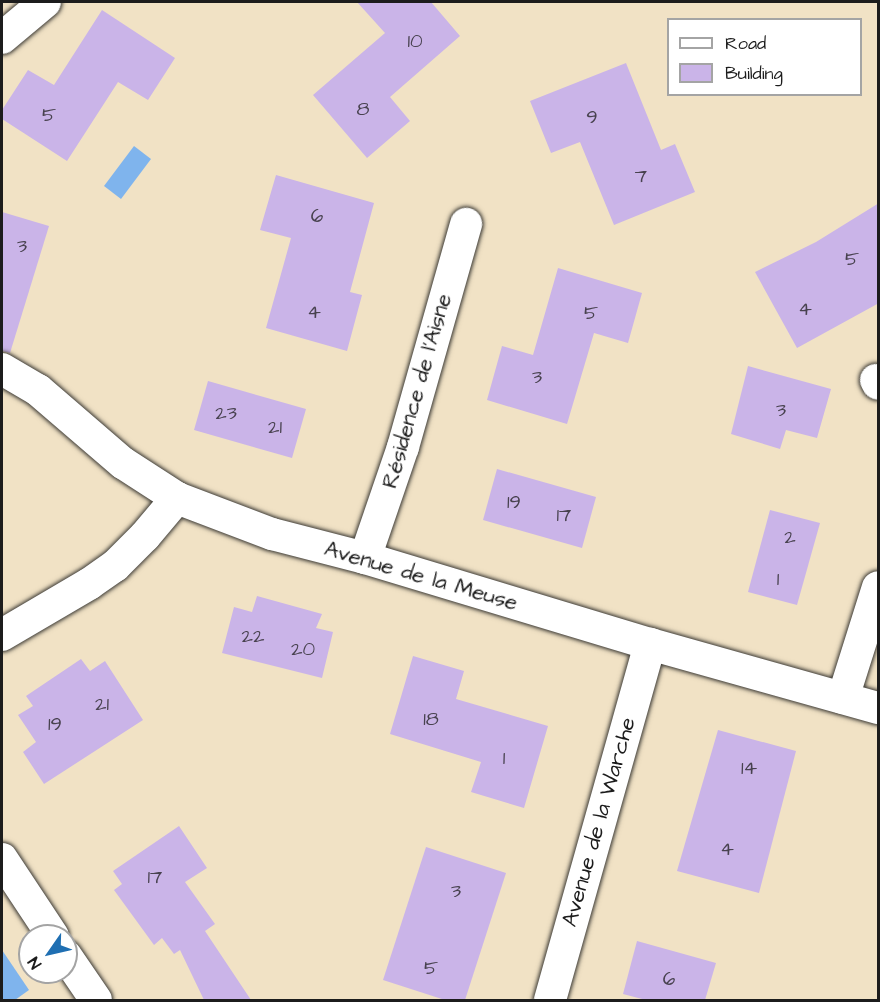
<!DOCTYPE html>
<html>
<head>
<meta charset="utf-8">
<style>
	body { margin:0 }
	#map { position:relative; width:880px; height:1002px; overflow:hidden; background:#f1e2c5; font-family:"Architects Daughter",sans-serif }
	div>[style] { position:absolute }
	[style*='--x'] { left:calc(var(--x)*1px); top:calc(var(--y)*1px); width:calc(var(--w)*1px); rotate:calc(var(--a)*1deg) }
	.water>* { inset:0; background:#7fb4ed }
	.building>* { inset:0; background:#cab4e8 }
	.roads { filter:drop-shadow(0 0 2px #3c3a35) drop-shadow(0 0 2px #3c3a35) }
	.street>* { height:32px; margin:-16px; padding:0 16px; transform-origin:16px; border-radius:16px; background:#fff }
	span { translate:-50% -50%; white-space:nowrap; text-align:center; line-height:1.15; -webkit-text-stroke:4.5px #fff; paint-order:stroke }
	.number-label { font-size:20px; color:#48424f }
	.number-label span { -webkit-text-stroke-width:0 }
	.street-label { font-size:22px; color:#1c1c1c }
	.frame { position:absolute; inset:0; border:3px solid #1c1c1c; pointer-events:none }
	.legend { position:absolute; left:667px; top:18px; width:195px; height:78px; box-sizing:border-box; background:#fff; border:2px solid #a4a4a4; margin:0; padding:8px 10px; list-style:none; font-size:18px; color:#1c1c1c }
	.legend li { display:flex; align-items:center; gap:12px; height:30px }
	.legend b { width:30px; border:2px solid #a4a4a4 }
	.north { position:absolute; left:18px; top:924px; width:60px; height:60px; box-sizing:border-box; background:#fff; border:2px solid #a4a4a4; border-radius:50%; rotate:236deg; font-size:16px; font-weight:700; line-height:24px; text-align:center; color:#1c1c1c }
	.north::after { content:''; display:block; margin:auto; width:21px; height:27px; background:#1f6fb2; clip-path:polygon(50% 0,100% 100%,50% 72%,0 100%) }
</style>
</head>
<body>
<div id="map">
	<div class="water">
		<div style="clip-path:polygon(134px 146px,151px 159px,121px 199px,104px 186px)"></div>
		<div style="clip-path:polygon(2px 950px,29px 990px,15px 1000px,2px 1000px)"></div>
	</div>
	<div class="building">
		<div style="clip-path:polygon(357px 2px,431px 2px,460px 36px,390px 97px,410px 121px,367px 158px,313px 95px,385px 33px)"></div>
		<div style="clip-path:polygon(102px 10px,175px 58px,148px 100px,118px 82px,67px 161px,2px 119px,2px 110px,28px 70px,54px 85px)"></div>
		<div style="clip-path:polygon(626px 63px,661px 150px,675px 144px,695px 192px,614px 225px,580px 142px,551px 153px,530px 101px)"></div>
		<div style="clip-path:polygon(276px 175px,374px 203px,350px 292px,362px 295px,347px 351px,266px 328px,291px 238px,260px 230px)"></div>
		<div style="clip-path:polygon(879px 203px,879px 303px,797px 348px,755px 272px,816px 242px)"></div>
		<div style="clip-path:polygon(2px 212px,49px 226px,10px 353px,2px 351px)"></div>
		<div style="clip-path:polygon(558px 268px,642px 293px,628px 343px,594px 333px,567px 424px,487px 400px,502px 346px,533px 355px)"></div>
		<div style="clip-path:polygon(748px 366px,831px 389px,817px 438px,786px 430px,780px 449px,731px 434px)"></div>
		<div style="clip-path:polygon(208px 381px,306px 409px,292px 458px,194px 430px)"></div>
		<div style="clip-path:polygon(497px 469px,596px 497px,582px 548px,483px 520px)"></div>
		<div style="clip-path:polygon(770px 510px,820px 523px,797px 605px,748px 592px)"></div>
		<div style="clip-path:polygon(257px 596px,322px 614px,316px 628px,333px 632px,322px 678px,222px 653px,234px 607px,252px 612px)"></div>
		<div style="clip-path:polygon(413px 656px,464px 671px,456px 699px,548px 726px,524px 808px,471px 792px,481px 762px,390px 734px)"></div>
		<div style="clip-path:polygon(81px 659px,90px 671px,105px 661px,143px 720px,44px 784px,23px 752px,36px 742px,18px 715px,33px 706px,26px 696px)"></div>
		<div style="clip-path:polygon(718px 730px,796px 751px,759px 893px,677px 871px)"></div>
		<div style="clip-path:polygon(179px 826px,207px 868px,185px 882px,215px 924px,205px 931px,251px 1000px,204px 1000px,180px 950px,174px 954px,162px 938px,154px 945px,114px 890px,122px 884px,113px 871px)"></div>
		<div style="clip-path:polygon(426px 847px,506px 873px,465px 1000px,445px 1000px,383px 980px)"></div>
		<div style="clip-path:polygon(637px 941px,716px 963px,705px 1000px,646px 1000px,623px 994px)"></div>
	</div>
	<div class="roads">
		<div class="street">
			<div style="--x:2;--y:38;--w:56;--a:-39.9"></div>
			<div style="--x:2;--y:369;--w:42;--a:30.3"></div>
			<div style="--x:38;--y:390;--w:112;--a:40.7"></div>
			<div style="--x:123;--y:463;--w:64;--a:32.9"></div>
			<div style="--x:177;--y:498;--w:102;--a:20.8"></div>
			<div style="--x:272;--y:534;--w:96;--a:14.5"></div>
			<div style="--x:365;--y:558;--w:298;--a:16.8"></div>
			<div style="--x:650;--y:644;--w:237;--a:15.7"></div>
			<div style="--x:876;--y:380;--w:4;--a:63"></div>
			<div style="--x:365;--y:558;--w:117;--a:-71.1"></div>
			<div style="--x:403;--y:447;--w:232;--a:-74.2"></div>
			<div style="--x:2;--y:635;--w:101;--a:-30.4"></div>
			<div style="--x:89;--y:584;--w:32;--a:-35"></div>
			<div style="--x:115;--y:566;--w:42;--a:-45"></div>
			<div style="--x:145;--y:536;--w:50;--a:-49.9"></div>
			<div style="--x:843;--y:698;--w:116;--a:-72.5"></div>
			<div style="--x:2;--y:859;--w:92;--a:56.5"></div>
			<div style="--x:66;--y:956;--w:53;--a:55.7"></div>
			<div style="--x:550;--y:1000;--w:370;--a:-74.3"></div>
		</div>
	</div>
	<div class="number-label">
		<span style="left:415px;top:41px">10</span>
		<span style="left:363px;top:109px">8</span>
		<span style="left:49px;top:115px">5</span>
		<span style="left:592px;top:117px">9</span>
		<span style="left:641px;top:176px">7</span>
		<span style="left:317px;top:216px">6</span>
		<span style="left:22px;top:246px">3</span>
		<span style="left:852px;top:259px">5</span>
		<span style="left:805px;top:309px">4</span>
		<span style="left:314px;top:312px">4</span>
		<span style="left:591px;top:313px">5</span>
		<span style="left:537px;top:377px">3</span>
		<span style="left:781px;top:410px">3</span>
		<span style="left:226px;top:413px">23</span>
		<span style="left:275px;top:427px">21</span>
		<span style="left:514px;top:502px">19</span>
		<span style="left:564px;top:515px">17</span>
		<span style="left:790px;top:537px">2</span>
		<span style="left:778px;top:579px">1</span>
		<span style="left:253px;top:636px">22</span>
		<span style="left:303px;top:649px">20</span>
		<span style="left:102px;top:704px">21</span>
		<span style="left:431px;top:719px">18</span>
		<span style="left:55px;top:724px">19</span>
		<span style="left:504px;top:758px">1</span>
		<span style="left:749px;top:768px">14</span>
		<span style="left:727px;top:849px">4</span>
		<span style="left:155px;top:877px">17</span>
		<span style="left:456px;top:891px">3</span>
		<span style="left:431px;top:968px">5</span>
		<span style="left:669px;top:979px">6</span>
	</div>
	<div class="street-label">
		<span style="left:417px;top:391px;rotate:-74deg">Résidence de l'Aisne</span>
		<span style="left:421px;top:576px;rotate:16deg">Avenue de la Meuse</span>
		<span style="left:599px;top:822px;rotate:-74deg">Avenue de la Warche</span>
	</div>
	<div class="frame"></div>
	<ul class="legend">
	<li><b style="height:8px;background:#fff"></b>Road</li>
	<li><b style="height:16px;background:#cab4e8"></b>Building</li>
	</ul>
	<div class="north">N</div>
</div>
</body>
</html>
